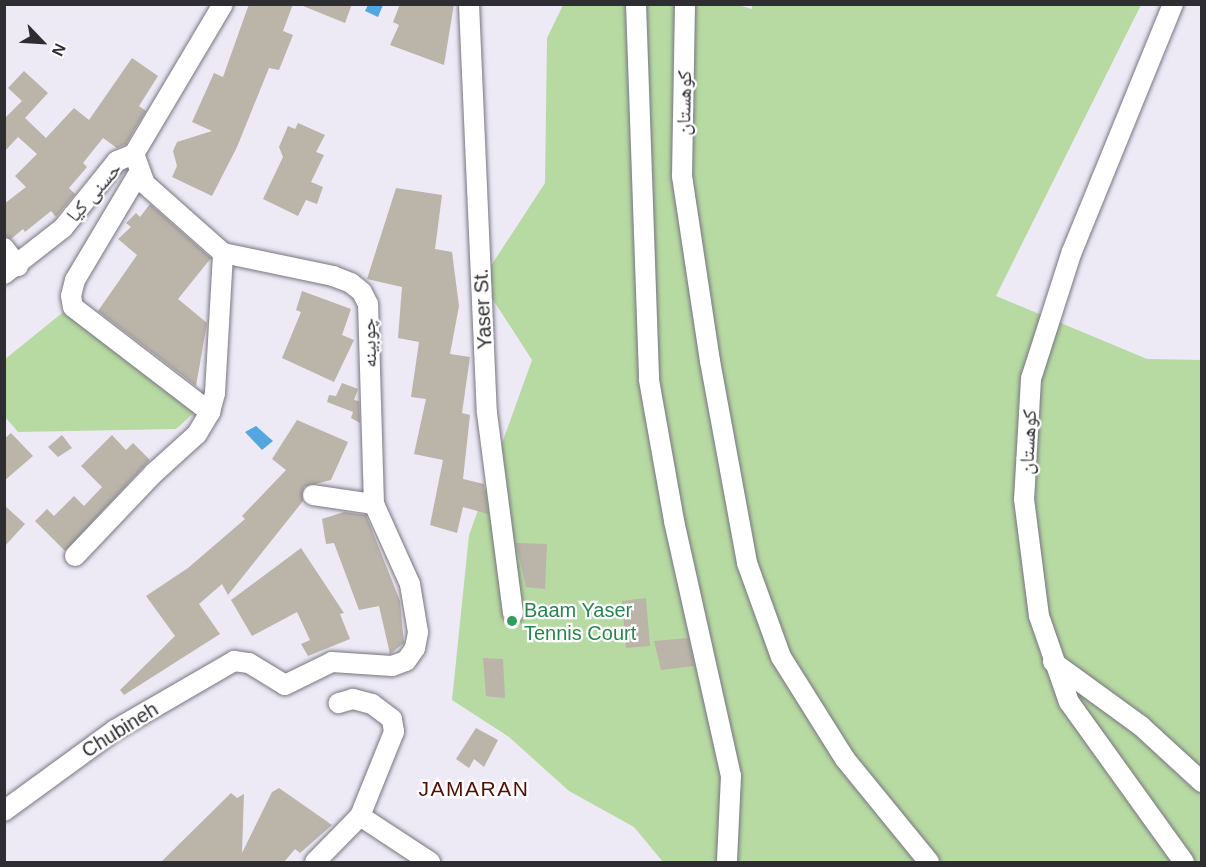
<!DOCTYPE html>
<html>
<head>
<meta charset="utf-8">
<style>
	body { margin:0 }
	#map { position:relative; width:1206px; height:867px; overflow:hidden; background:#edeaf6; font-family:Arial,"Noto Naskh Arabic",sans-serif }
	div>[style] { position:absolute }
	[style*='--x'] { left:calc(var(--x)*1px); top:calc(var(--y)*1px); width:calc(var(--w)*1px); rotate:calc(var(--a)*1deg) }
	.green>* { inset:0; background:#b7daa2 }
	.water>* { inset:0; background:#53a6df }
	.building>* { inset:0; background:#bab4a9 }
	.roads { filter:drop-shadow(0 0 2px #787580) drop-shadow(0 0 2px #787580) }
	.minor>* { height:20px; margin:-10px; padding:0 10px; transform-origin:10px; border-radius:10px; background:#fff }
	.dots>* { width:16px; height:16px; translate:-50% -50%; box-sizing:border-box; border:3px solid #fff; border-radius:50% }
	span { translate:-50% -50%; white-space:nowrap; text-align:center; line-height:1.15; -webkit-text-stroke:4.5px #fff; paint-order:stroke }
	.street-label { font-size:20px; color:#2e2d32 }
	.leisure-label { font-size:20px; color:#27864d }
	.left { translate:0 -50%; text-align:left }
	.neighbourhood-label { font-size:21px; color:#520f05; letter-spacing:1.5px }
	.frame { position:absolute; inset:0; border:6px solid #2e2d32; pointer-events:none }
	.north { position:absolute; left:12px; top:12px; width:60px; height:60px; -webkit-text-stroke:4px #fff; paint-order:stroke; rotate:115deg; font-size:16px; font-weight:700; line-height:24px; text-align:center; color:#2e2d32 }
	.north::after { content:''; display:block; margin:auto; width:21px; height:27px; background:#2e2d32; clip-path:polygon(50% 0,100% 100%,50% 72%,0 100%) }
</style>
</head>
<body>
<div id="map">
	<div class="green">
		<div style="clip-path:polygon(734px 4px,752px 9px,752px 5px,1141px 5px,996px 296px,1147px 359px,1201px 360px,1201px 862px,663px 862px,634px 827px,569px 791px,509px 737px,452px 700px,469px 535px,532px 360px,481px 281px,545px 183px,547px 38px,563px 5px)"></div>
		<div style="clip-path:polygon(67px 309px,196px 411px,176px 429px,18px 432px,5px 417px,4px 360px)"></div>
	</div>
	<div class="water">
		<div style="clip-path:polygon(368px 5px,383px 5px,378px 17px,365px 11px)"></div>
		<div style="clip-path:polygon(256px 426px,273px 441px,262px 450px,245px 432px)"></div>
	</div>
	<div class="building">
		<div style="clip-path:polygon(249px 4px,293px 4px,283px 31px,293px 35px,279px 70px,269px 68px,237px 147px,212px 196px,172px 177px,177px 166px,173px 151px,177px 142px,212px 131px,192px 122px,214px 73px,223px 77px)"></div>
		<div style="clip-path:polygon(298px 4px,352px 4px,345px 23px)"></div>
		<div style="clip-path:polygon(400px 4px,454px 4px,444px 65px,390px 45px,399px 25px,393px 22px)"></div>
		<div style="clip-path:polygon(132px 58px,158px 76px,139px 106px,146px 111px,126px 144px,117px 148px,103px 138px,83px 163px,87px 167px,69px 188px,75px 194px,56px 217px,51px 211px,25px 232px,23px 229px,11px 239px,4px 236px,4px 204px,26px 187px,15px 176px,37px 154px,18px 137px,4px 152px,4px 119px,22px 101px,8px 88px,24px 71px,48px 93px,25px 118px,46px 138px,74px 108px,89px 120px)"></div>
		<div style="clip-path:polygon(298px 123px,325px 135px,316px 152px,324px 155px,311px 182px,323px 187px,317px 204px,306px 200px,298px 216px,263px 199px,283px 157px,279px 147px,288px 126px,295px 129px)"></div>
		<div style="clip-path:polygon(396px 188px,442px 195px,435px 249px,452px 252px,459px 306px,450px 354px,470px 357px,462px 413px,470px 415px,463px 479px,484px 484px,488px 514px,463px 507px,457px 533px,430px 525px,443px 460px,414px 454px,426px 399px,411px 397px,419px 342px,398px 338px,402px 287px,367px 279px)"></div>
		<div style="clip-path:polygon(150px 204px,211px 258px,178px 299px,207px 323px,196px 386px,98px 311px,137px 255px,118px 239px,131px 227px,126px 223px,136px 213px,140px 217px)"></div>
		<div style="clip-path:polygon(302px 291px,351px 309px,342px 335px,354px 340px,334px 382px,282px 358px,301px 312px,296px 310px)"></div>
		<div style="clip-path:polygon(342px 383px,358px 389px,354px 400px,359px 401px,360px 423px,351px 418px,353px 412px,327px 402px,329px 395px,336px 396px)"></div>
		<div style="clip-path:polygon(297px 420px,348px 442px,331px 480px,304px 487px,303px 501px,228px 595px,222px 584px,199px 604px,220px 634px,124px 695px,120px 690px,175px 636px,146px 596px,188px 568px,245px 519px,242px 516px,286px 470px,272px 459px)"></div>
		<div style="clip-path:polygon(11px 433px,33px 456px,4px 481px,4px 439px)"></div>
		<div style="clip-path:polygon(62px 435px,72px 448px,58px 457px,48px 447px)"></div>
		<div style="clip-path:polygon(112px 435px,126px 450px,133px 443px,150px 460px,65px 551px,35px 521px,47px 509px,54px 516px,74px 496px,84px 506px,102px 487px,81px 466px)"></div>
		<div style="clip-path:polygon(4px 505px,25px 524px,4px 547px)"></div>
		<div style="clip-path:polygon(344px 512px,366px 515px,400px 601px,404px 643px,390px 654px,379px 606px,359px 610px,334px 543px,326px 544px,322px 519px)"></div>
		<div style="clip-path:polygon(516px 543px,547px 544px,545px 589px,526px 587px)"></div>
		<div style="clip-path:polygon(301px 548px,344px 613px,340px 614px,350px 639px,308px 656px,301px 644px,310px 640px,297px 612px,252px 636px,231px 600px)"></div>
		<div style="clip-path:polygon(646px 598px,650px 646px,626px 648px,622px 601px)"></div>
		<div style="clip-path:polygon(688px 638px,694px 666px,661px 670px,654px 641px)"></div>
		<div style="clip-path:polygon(483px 658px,503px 659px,505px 698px,486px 696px)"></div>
		<div style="clip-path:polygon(476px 728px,498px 740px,484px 767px,474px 759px,469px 768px,456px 759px)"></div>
		<div style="clip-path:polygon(279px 788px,332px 825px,300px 853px,295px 849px,284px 862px,161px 862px,231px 793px,237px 798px,244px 794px,242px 853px,272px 792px)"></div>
	</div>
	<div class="roads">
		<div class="minor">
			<div style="--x:469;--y:4;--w:409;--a:87.5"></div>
			<div style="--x:487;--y:413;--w:202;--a:82.6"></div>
			<div style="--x:636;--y:4;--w:376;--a:88"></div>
			<div style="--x:649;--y:380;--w:143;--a:79.9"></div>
			<div style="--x:674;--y:521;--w:261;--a:77.4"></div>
			<div style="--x:731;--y:776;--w:86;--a:92.7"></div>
			<div style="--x:685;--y:4;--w:172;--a:91"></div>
			<div style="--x:682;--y:176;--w:187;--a:81.4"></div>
			<div style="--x:710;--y:361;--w:205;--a:79.6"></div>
			<div style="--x:747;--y:563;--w:100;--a:70.1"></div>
			<div style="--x:781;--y:657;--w:120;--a:57.9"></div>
			<div style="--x:845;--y:759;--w:133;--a:50.8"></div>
			<div style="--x:1173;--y:4;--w:267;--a:112.2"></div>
			<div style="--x:1072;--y:251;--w:134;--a:107.8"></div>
			<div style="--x:1031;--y:379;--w:120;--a:93.3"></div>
			<div style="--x:1024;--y:499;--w:118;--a:82.7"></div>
			<div style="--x:1039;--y:616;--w:91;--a:70.8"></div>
			<div style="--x:1069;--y:702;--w:197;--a:54.3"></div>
			<div style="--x:140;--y:171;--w:127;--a:120.8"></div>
			<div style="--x:75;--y:280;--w:16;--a:104"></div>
			<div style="--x:71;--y:296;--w:11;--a:80"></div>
			<div style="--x:73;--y:307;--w:173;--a:37.5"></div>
			<div style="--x:4;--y:248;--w:23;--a:52"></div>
			<div style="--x:4;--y:274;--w:75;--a:-37.9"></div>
			<div style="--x:63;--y:228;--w:86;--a:-51.1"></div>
			<div style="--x:117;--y:161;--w:18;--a:-22"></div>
			<div style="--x:134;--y:154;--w:174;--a:-59.3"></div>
			<div style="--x:313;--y:495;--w:62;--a:8.4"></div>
			<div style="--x:75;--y:556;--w:115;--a:-46.4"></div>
			<div style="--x:154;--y:473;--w:58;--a:-42.2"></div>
			<div style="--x:197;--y:434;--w:26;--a:-59"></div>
			<div style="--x:210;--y:412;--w:20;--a:-75"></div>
			<div style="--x:215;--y:393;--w:140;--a:-86.7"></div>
			<div style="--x:223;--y:253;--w:104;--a:-138.5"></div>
			<div style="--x:145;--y:184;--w:32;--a:-110"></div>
			<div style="--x:1053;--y:662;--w:109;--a:36"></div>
			<div style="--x:1141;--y:726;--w:83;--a:42.6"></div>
			<div style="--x:4;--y:811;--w:137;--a:-36.1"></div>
			<div style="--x:115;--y:730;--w:138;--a:-30.1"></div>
			<div style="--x:234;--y:661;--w:15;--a:8"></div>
			<div style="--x:249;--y:663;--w:42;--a:31.4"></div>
			<div style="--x:285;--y:685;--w:52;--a:-26.1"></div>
			<div style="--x:332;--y:662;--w:60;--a:3.8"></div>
			<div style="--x:392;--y:666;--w:15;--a:-20"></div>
			<div style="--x:406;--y:661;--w:16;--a:-55"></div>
			<div style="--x:415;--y:648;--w:16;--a:-79"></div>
			<div style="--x:418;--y:632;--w:49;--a:-99.5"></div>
			<div style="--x:410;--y:584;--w:88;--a:-114.2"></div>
			<div style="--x:374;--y:504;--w:200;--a:-91.7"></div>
			<div style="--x:368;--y:304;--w:13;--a:-117"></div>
			<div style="--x:362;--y:292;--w:14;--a:-141"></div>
			<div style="--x:351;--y:283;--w:19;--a:-159"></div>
			<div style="--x:333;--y:276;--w:112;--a:-168.2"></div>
			<div style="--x:360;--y:816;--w:84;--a:33.3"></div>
			<div style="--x:315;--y:862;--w:64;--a:-45.6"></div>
			<div style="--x:360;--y:816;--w:91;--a:-68"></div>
			<div style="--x:394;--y:732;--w:13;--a:-99"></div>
			<div style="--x:392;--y:719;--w:25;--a:-143"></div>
			<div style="--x:372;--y:704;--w:20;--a:-165"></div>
			<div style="--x:353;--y:699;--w:15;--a:164"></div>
		</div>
	</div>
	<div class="dots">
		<div style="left:512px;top:621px;background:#2e9e5b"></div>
	</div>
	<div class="street-label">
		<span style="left:684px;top:103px;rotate:-89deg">کوهستان</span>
		<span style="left:94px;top:192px;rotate:-49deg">حسنی کیا</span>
		<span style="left:483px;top:309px;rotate:-93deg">Yaser St.</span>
		<span style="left:369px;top:343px;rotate:-92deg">چوبینه</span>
		<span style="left:1028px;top:442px;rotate:-87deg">کوهستان</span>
		<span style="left:120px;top:730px;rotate:-32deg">Chubineh</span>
	</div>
	<div class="leisure-label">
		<span class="left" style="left:524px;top:622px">Baam Yaser<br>Tennis Court</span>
	</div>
	<div class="neighbourhood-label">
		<span style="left:474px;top:789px">JAMARAN</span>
	</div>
	<div class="frame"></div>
	<div class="north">N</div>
</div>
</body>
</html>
